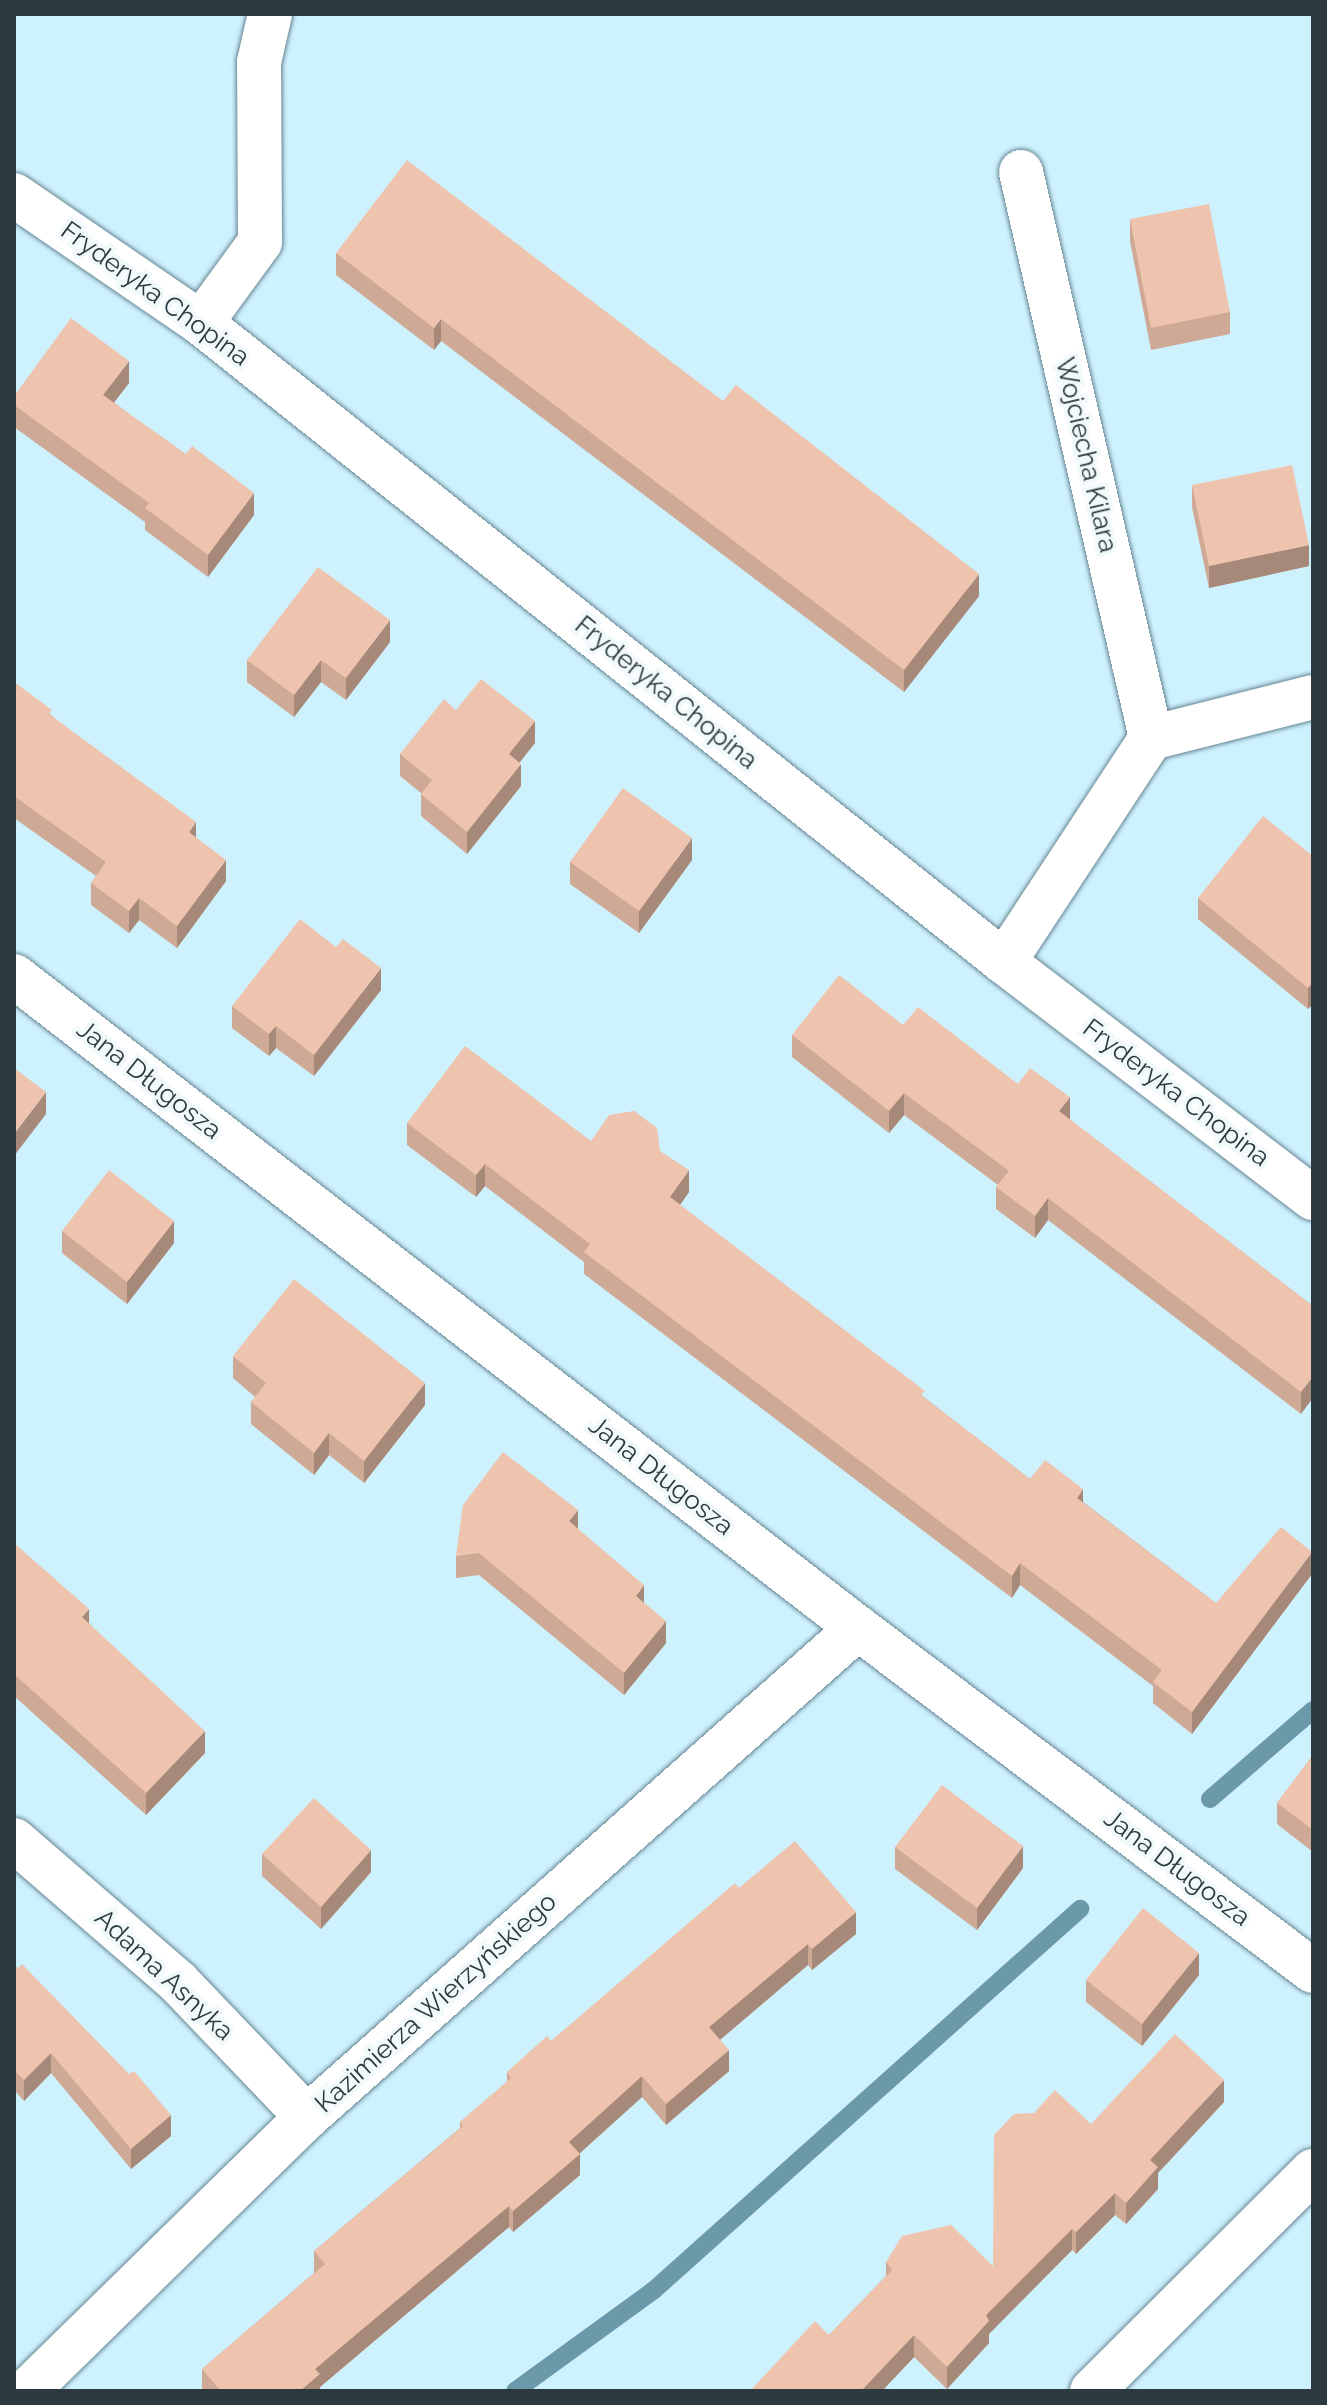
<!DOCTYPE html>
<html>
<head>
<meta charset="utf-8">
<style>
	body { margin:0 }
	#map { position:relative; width:1327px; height:2405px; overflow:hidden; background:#cef1fe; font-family:Raleway,sans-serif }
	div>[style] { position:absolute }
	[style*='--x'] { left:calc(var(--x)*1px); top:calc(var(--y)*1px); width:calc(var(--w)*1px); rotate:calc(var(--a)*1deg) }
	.stream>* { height:18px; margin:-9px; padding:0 9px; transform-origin:9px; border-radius:9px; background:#6b99aa }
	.roads { filter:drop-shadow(0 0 2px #668692) drop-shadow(0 0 2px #668692) }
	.minor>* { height:44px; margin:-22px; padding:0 22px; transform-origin:22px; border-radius:22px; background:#fff }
	.wall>* { inset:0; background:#cda996 }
	.shaded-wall>* { inset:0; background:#a7897a }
	.building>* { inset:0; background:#eec4af }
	span { translate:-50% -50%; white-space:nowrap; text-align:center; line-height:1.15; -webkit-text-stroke:8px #f2f9fb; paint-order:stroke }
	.street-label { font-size:26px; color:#2c3a3f }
	.frame { position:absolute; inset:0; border:16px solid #2c3a3f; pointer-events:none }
</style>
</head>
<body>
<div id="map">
	<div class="stream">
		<div style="--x:1210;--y:1799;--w:136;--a:-40.8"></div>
		<div style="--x:515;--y:2391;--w:172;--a:-36"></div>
		<div style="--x:654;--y:2290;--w:572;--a:-41.81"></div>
	</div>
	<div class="roads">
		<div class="minor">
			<div style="--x:1021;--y:172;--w:581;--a:77.06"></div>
			<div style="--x:1151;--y:738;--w:167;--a:-14.2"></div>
			<div style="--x:14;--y:195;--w:227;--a:34.4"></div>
			<div style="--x:201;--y:323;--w:1026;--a:38.51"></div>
			<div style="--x:1004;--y:962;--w:389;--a:37.4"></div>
			<div style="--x:201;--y:323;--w:100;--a:-53.9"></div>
			<div style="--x:260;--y:242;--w:180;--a:-90.3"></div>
			<div style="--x:259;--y:62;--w:49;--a:-77.1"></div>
			<div style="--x:1004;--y:962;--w:268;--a:-56.7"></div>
			<div style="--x:14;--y:976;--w:1067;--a:37.69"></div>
			<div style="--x:858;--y:1628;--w:570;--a:37.01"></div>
			<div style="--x:14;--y:1840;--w:217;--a:40.9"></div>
			<div style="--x:178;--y:1982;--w:187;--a:46.3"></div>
			<div style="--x:27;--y:2391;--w:392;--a:-44.4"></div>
			<div style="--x:307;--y:2117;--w:737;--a:-41.59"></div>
			<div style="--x:1092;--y:2391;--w:312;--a:-44.9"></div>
		</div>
	</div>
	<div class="wall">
		<div style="clip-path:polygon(1130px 219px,1230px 312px,1230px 334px,1151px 350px,1130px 241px)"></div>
		<div style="clip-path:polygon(336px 253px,723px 401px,979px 596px,904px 692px,441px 341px,434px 350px,336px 275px)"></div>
		<div style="clip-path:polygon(129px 383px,114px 402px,254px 515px,208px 577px,145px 530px,145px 522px,14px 427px,14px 396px)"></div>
		<div style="clip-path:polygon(1192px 485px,1309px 566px,1209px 588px,1192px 507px)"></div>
		<div style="clip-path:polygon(390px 642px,346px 700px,321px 682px,294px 717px,247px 682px,247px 660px)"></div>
		<div style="clip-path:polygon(14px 682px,52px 716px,196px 837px,226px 881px,177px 948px,139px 920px,129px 933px,91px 905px,91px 883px,96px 876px,14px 818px)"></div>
		<div style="clip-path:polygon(456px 710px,535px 743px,519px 762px,521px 786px,467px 854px,421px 816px,421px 793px,400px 776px,400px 754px)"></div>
		<div style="clip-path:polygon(1313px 856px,1313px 1004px,1308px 1009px,1198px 919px,1198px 898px)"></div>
		<div style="clip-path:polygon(692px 860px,639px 933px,570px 884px,570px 862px)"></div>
		<div style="clip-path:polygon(381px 990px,314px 1076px,276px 1048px,269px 1056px,232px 1028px,232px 1006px)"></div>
		<div style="clip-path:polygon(903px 1025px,1018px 1084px,1069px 1119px,1313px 1306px,1301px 1414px,1048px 1220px,1035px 1238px,996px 1209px,996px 1187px,998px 1185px,904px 1115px,889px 1133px,792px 1057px,792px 1035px)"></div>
		<div style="clip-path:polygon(407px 1123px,591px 1141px,660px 1151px,689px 1192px,680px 1205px,925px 1398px,1030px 1479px,1083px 1502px,1216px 1603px,1312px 1574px,1192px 1734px,1153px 1703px,1153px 1686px,1020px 1585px,1012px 1598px,584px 1274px,584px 1262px,485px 1186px,476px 1197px,407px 1145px)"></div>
		<div style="clip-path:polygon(62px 1231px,174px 1243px,127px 1304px,62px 1253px)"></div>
		<div style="clip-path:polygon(233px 1356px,425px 1405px,364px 1483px,329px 1455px,314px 1475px,251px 1424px,251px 1402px,255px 1397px,233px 1378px)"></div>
		<div style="clip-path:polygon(578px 1529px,644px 1603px,666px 1643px,624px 1695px,479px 1575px,456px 1578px,456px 1556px)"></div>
		<div style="clip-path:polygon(14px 1543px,89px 1623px,205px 1753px,146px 1815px,14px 1696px)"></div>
		<div style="clip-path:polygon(1313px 1755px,1313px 1852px,1277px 1824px,1277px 1803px)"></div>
		<div style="clip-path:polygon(895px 1847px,1023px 1868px,977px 1930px,895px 1869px)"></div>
		<div style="clip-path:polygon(262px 1854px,371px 1872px,321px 1929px,262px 1876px)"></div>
		<div style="clip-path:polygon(739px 1888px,856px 1934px,812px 1970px,808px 1965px,720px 2040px,729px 2071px,666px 2125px,642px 2097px,580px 2153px,580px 2175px,513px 2232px,509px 2227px,320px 2387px,320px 2391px,203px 2391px,202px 2390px,202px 2369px,314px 2273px,314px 2251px,460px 2128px,460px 2122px,507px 2082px,507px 2072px,551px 2041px)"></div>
		<div style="clip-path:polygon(14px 1965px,171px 2136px,131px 2169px,51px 2073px,24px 2101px,14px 2090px)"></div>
		<div style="clip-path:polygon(1199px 1975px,1142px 2046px,1086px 2002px,1086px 1980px)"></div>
		<div style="clip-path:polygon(1224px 2102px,1158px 2173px,1158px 2189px,1126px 2224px,1115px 2215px,1076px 2254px,1072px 2250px,989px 2334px,989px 2343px,947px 2389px,914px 2357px,882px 2391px,750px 2391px,829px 2335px,886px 2276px,886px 2262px,993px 2266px,1091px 2124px)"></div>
	</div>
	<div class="shaded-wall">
		<div style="clip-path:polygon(441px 319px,441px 341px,434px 350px,434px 328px)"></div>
		<div style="clip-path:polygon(129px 361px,129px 383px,103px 417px,103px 395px)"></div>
		<div style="clip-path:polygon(254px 493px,254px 515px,208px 577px,208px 555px)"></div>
		<div style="clip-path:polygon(1309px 545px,1309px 566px,1209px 588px,1209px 566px)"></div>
		<div style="clip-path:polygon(979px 574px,979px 596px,904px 692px,904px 670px)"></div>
		<div style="clip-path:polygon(390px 620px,390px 642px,346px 700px,346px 678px)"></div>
		<div style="clip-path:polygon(321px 660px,321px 682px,294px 717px,294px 695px)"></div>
		<div style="clip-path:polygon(535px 721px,535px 743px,509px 776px,509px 754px)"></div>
		<div style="clip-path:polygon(521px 764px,521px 786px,467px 854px,467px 832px)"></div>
		<div style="clip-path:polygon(196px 822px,196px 844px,189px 832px)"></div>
		<div style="clip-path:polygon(692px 838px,692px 860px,639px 933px,639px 911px)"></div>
		<div style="clip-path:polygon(226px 860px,226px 881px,177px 948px,177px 926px)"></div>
		<div style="clip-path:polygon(139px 898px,139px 920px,129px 933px,129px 911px)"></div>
		<div style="clip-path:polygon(381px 968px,381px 990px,314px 1076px,314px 1055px)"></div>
		<div style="clip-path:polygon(1313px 982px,1313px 1004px,1308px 1009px,1308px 988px)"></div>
		<div style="clip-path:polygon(276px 1026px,276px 1048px,269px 1056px,269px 1034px)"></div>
		<div style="clip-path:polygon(46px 1092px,46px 1114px,14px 1156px,14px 1134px)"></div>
		<div style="clip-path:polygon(904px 1093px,904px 1115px,889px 1133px,889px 1111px)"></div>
		<div style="clip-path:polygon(1070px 1097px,1070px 1119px,1059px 1133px,1059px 1111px)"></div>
		<div style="clip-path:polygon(485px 1164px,485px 1186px,476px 1197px,476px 1175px)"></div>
		<div style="clip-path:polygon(689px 1170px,689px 1192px,670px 1219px,670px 1197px)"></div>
		<div style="clip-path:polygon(1048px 1198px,1048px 1220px,1035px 1238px,1035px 1216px)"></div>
		<div style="clip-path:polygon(174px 1221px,174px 1243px,127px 1304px,127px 1282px)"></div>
		<div style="clip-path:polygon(1313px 1376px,1313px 1398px,1301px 1414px,1301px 1392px)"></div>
		<div style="clip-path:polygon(425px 1383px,425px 1405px,364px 1483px,364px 1461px)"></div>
		<div style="clip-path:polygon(329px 1433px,329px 1455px,314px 1475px,314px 1453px)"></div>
		<div style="clip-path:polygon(1083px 1489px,1083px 1510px,1077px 1498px)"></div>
		<div style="clip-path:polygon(578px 1510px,578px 1532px,569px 1521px)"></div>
		<div style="clip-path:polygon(1312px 1552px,1312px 1574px,1192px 1734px,1192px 1712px)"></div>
		<div style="clip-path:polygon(1020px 1563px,1020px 1585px,1012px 1598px,1012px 1576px)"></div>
		<div style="clip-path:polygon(644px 1585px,644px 1607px,636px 1596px)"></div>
		<div style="clip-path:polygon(89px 1609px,89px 1631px,82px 1617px)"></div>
		<div style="clip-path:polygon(666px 1621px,666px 1643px,624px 1695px,624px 1673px)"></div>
		<div style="clip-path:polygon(205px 1731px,205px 1753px,146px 1815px,146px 1793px)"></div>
		<div style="clip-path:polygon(1023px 1846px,1023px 1868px,977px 1930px,977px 1908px)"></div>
		<div style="clip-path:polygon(371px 1850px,371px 1872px,321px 1929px,321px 1907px)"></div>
		<div style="clip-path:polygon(856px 1912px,856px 1934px,812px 1970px,812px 1949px)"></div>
		<div style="clip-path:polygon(808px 1944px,808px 1965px,709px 2049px,709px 2027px)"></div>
		<div style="clip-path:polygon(1199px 1953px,1199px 1975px,1142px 2046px,1142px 2024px)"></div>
		<div style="clip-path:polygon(729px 2050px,729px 2071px,666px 2125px,666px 2104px)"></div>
		<div style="clip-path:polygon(51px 2053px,51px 2073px,24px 2101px,24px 2080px)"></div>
		<div style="clip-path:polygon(642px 2076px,642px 2097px,569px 2163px,569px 2142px)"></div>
		<div style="clip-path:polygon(1224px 2080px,1224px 2102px,1158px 2173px,1158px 2189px,1126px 2224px,1126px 2203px,1150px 2160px)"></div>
		<div style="clip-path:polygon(171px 2115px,171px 2136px,131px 2169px,131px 2149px)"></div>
		<div style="clip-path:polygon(580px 2154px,580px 2175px,513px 2232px,513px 2211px)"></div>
		<div style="clip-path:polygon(1115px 2193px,1115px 2215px,1076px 2254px,1076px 2232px)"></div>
		<div style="clip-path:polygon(509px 2206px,509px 2227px,320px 2387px,320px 2391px,300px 2391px,315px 2369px)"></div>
		<div style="clip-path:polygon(1072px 2229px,1072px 2250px,989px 2334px,989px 2343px,947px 2389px,947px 2367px,986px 2315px)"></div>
		<div style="clip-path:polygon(914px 2335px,914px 2357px,882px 2391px,861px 2391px)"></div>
	</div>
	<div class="building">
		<div style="clip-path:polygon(407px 160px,723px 401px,736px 385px,979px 574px,904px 670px,441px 319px,434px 328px,336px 253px)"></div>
		<div style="clip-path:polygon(1209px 204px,1230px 312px,1151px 328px,1130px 219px)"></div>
		<div style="clip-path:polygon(71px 318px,129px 361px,103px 395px,186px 454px,192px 446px,254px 493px,208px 555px,145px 508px,149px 503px,14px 405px,14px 396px)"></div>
		<div style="clip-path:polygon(1292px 465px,1309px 545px,1209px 566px,1192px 485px)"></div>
		<div style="clip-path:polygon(318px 567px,390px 620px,346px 678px,321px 660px,294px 695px,247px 660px)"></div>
		<div style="clip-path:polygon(481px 679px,535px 721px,509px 754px,521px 764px,467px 832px,421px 794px,432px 780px,400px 754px,444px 699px,456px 710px)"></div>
		<div style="clip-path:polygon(14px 682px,52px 710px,49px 714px,196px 822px,189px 832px,226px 860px,177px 926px,139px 898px,129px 911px,91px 883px,106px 862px,14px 796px)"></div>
		<div style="clip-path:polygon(623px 788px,692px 838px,639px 911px,570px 862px)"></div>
		<div style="clip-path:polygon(1263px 816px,1313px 856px,1313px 982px,1308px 988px,1198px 898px)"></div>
		<div style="clip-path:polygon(300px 919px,336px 947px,343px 939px,381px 968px,314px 1055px,276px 1026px,269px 1034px,232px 1006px)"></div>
		<div style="clip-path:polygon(839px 975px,903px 1025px,918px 1007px,1018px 1084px,1030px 1068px,1070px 1097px,1059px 1111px,1313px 1306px,1313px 1376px,1301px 1392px,1048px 1198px,1035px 1216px,996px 1187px,1009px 1171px,904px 1093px,889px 1111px,792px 1035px)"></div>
		<div style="clip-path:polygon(465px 1046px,591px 1141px,609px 1115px,634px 1111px,657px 1128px,660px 1151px,689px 1170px,670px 1197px,925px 1391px,921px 1395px,1030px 1479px,1045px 1460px,1083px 1489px,1077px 1498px,1216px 1603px,1281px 1527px,1312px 1552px,1192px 1712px,1153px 1682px,1162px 1670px,1020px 1563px,1012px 1576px,584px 1252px,590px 1244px,485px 1164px,476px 1175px,407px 1123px)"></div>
		<div style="clip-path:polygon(14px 1068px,46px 1092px,14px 1134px)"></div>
		<div style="clip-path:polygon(109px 1170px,174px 1221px,127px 1282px,62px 1231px)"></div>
		<div style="clip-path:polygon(294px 1279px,425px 1383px,364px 1461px,329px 1433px,314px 1453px,251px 1402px,266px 1383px,233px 1356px)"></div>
		<div style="clip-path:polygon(503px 1452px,578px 1510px,569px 1521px,644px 1585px,636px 1596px,666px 1621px,624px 1673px,479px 1553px,456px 1556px,463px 1505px)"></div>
		<div style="clip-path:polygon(14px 1543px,89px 1609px,82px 1617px,205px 1731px,146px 1793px,14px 1674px)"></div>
		<div style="clip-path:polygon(1313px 1755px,1313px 1830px,1277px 1803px)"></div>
		<div style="clip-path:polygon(942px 1785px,1023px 1846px,977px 1908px,895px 1847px)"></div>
		<div style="clip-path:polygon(314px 1798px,371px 1850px,321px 1907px,262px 1854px)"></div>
		<div style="clip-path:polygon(795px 1841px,856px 1912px,812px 1949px,808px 1944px,709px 2027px,729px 2050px,666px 2104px,642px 2076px,569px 2142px,580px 2154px,513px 2211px,509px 2206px,315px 2369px,320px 2374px,300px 2391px,221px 2391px,202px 2369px,325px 2264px,314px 2251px,463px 2126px,460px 2122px,511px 2078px,507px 2072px,547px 2036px,551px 2041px,735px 1883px,739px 1888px)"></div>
		<div style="clip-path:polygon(1143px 1908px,1199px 1953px,1142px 2024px,1086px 1980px)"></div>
		<div style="clip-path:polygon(22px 1964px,129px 2074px,134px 2071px,171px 2115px,131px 2149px,51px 2053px,24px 2080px,14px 2070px,14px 1965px,18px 1968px)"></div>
		<div style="clip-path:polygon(1175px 2034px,1224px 2080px,1150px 2160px,1158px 2167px,1126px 2203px,1115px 2193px,1076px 2232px,1072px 2229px,986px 2315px,989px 2321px,947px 2367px,914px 2335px,861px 2391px,750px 2391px,815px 2321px,829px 2335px,892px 2270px,886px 2262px,902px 2236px,951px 2225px,993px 2266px,994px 2135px,1014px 2114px,1034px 2113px,1055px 2090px,1091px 2124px)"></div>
	</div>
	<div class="street-label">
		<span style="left:155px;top:294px;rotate:36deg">Fryderyka Chopina</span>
		<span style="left:1086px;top:455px;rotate:77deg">Wojciecha Kilara</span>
		<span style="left:666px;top:693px;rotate:39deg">Fryderyka Chopina</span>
		<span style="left:149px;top:1080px;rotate:38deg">Jana Długosza</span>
		<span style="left:1176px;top:1093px;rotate:37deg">Fryderyka Chopina</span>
		<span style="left:661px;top:1476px;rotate:38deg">Jana Długosza</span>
		<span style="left:1177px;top:1868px;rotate:37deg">Jana Długosza</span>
		<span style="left:164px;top:1975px;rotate:43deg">Adama Asnyka</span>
		<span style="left:436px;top:2003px;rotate:-42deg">Kazimierza Wierzyńskiego</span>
	</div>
	<div class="frame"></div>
</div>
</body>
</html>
